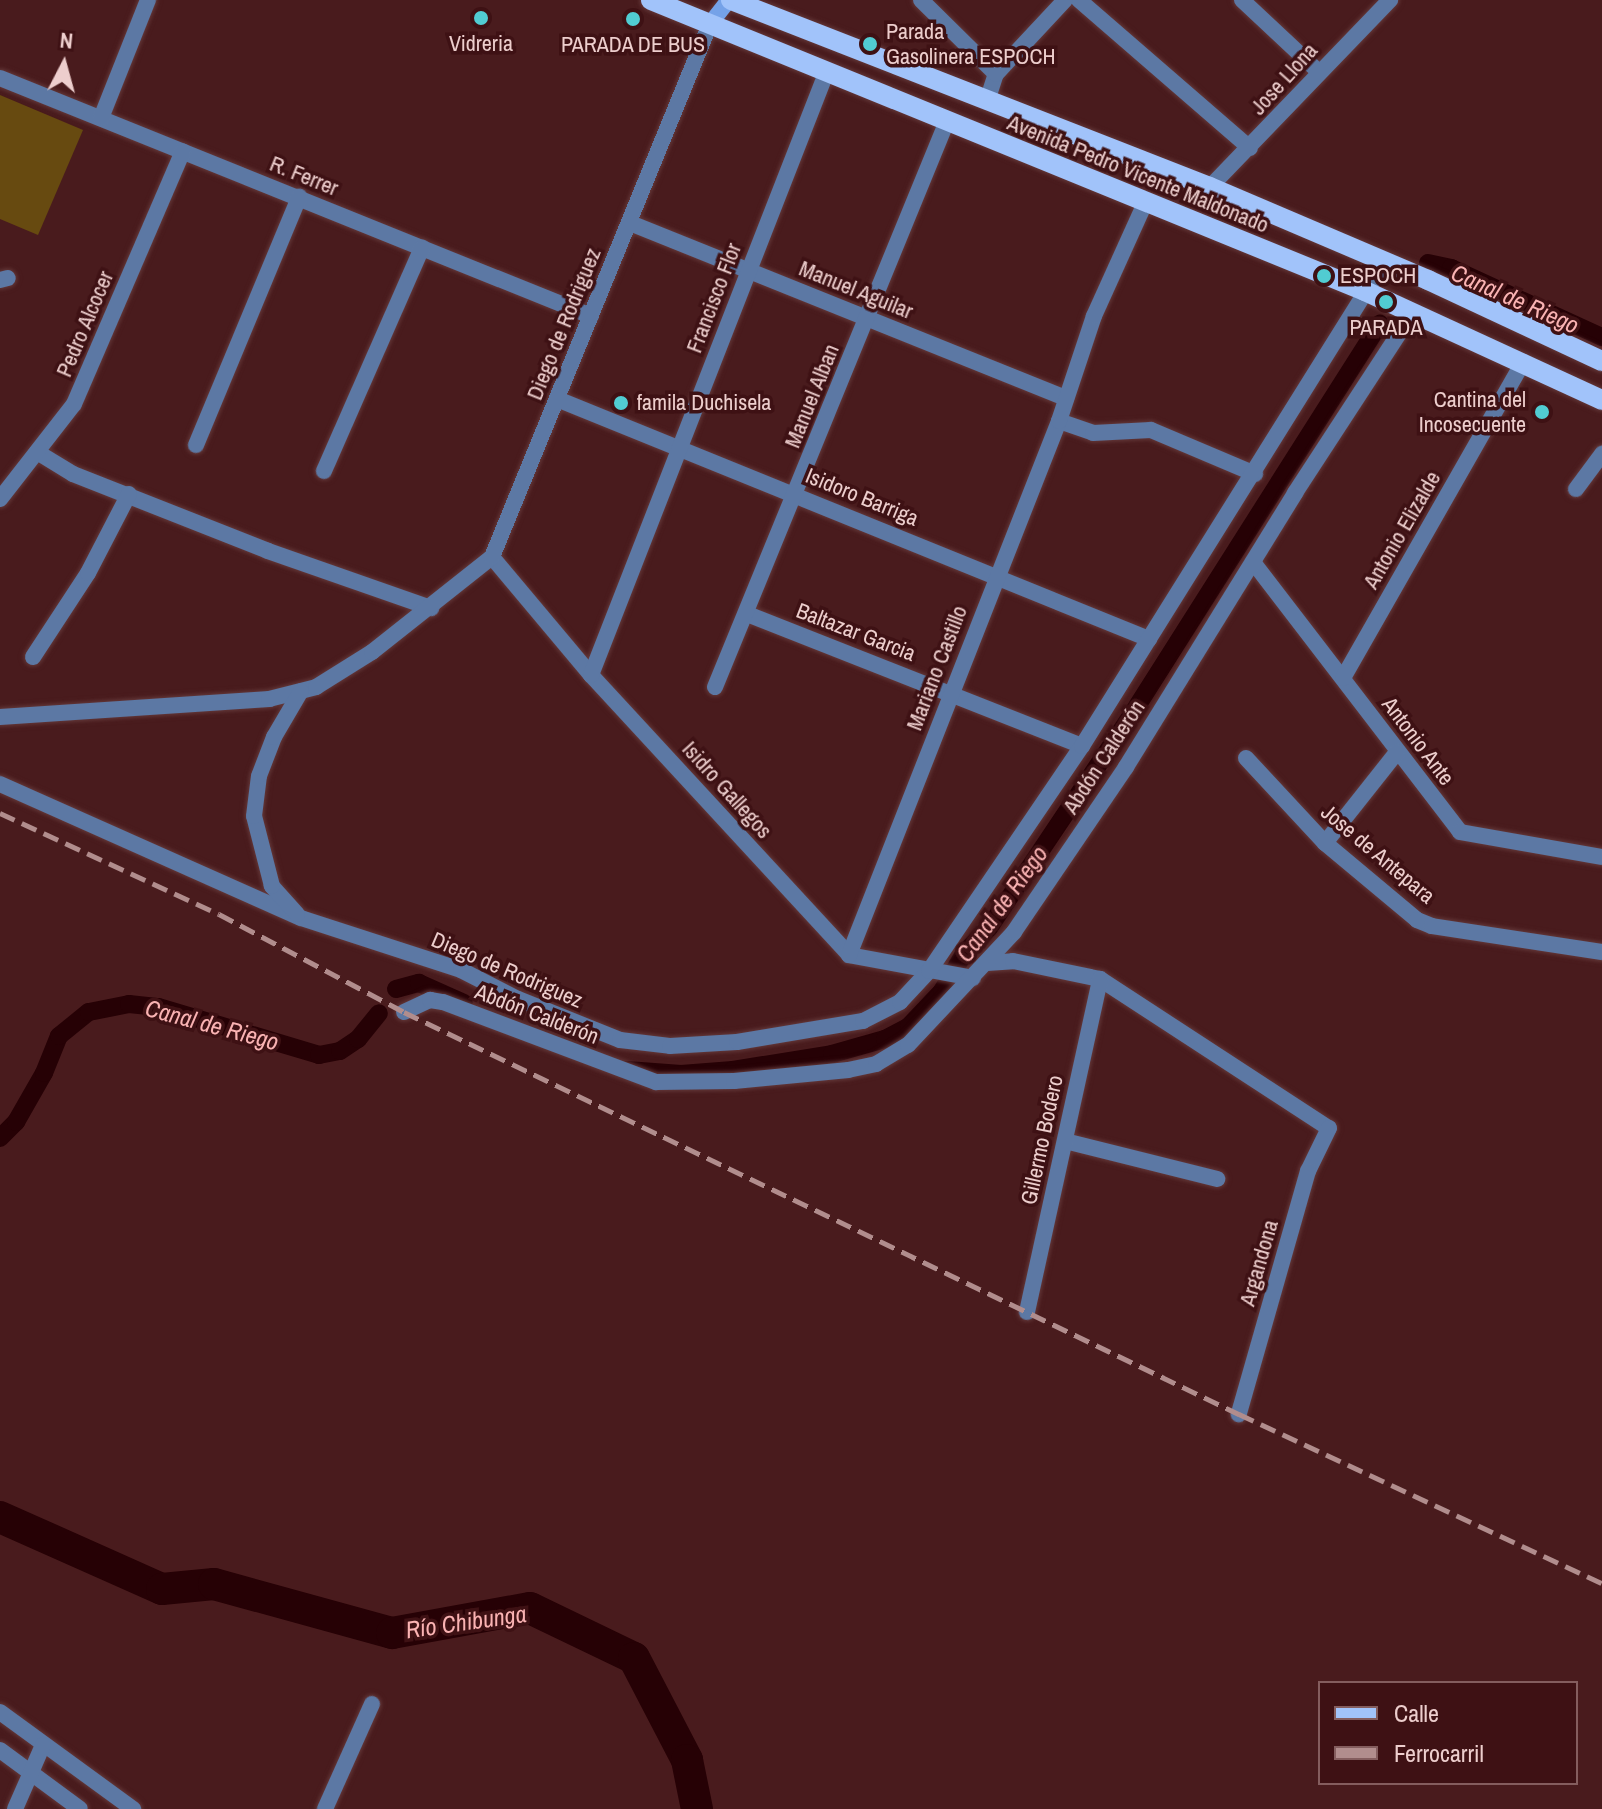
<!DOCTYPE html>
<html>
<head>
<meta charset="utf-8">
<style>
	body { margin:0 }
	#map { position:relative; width:1602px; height:1809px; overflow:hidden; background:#491b1d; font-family:"Archivo Narrow",sans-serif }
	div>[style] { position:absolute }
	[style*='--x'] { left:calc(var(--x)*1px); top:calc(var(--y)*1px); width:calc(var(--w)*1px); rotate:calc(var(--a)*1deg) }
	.green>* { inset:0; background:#674a10 }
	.canal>* { height:18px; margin:-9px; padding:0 9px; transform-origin:9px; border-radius:9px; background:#260105 }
	.river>* { height:32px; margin:-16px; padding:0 16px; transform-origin:16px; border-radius:16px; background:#260105 }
	.roads { filter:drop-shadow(0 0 2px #633839) drop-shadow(0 0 2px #633839) }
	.street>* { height:16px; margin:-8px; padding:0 8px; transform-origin:8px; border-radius:8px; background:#5c78a4 }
	.secondary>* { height:16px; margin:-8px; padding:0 8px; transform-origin:8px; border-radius:8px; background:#75a2e8 }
	.primary>* { height:20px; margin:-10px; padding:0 10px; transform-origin:10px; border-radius:10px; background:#a1c3fa }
	.rail>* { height:5px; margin-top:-2.5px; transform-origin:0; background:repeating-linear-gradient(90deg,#b18d8d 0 16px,transparent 0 24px) }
	.dots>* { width:22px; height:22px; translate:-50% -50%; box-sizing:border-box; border:4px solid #3e1114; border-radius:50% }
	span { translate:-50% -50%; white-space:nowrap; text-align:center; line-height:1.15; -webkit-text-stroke:7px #3e1114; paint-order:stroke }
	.poi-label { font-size:22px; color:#edcecd }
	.left { translate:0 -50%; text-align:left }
	.right { translate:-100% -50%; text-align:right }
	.street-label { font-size:22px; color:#edcecd }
	.water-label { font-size:24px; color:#fab3b3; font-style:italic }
	.legend { position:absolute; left:1318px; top:1681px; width:260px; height:104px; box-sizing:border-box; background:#3e1114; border:2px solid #845d5e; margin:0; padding:10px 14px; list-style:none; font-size:24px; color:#edcecd }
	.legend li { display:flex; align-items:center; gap:16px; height:40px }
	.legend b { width:40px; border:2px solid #845d5e }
	.north { position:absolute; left:24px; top:24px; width:80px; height:80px; -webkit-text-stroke:6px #3e1114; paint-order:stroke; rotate:6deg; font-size:22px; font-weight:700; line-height:32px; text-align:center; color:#edcecd }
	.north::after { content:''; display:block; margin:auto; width:28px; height:36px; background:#edcecd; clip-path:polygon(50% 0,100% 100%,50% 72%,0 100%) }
</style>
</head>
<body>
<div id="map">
	<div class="green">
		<div style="clip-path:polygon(0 95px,83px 130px,38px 235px,0 219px)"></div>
	</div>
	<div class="canal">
		<div style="--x:1428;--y:263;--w:24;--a:12"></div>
		<div style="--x:1451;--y:268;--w:166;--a:24.6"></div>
		<div style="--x:396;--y:989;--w:24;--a:-15"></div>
		<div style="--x:419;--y:983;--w:49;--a:24"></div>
		<div style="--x:627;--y:1070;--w:54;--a:4.2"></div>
		<div style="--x:681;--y:1074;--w:52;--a:-4.4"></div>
		<div style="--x:733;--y:1070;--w:100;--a:-9.2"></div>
		<div style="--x:832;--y:1054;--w:55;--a:-15.8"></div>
		<div style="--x:885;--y:1039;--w:27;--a:-28"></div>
		<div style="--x:909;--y:1026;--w:48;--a:-46.7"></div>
		<div style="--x:942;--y:991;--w:45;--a:-59.5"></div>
		<div style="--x:965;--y:952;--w:34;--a:-45"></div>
		<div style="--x:989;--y:928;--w:248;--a:-56.2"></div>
		<div style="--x:1127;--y:722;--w:472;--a:-57.6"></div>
		<div style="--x:0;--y:1138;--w:23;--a:-45"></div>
		<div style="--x:16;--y:1122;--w:56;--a:-60.3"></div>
		<div style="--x:44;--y:1073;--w:40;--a:-68"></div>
		<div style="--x:59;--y:1036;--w:38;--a:-39"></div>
		<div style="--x:89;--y:1012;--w:41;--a:-11.3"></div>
		<div style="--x:129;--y:1004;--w:30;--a:6"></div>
		<div style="--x:159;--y:1007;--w:167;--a:16.7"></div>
		<div style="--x:319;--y:1055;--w:21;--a:-11"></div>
		<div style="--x:340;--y:1051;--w:22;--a:-34"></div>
		<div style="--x:358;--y:1039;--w:33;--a:-51"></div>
	</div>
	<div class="river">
		<div style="--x:0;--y:1517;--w:177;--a:24"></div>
		<div style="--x:162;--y:1589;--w:52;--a:-5.5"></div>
		<div style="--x:214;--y:1584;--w:185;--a:15.4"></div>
		<div style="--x:392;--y:1633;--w:140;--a:-10.3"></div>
		<div style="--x:530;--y:1608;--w:115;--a:25.7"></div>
		<div style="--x:634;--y:1658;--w:115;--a:62.5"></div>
		<div style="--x:687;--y:1760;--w:50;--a:78.5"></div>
	</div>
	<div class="roads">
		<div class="street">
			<div style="--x:921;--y:0;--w:105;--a:44.6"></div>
			<div style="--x:1079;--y:0;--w:226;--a:40.9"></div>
			<div style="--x:1242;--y:0;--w:105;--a:43.1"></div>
			<div style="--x:0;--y:78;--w:637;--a:21.94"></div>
			<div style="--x:988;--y:98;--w:25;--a:-72"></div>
			<div style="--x:996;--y:74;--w:101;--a:-47"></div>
			<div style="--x:101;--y:118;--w:127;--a:-68.3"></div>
			<div style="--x:1210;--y:187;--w:260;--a:-46.1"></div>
			<div style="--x:630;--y:223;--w:470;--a:21.9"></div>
			<div style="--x:0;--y:280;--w:8;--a:-14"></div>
			<div style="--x:557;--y:399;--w:639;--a:22.07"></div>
			<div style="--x:1059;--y:421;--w:36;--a:19"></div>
			<div style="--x:1093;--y:433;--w:58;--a:-3"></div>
			<div style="--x:1151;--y:430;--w:113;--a:22.9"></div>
			<div style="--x:196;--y:445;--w:269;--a:-67.4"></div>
			<div style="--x:37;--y:452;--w:42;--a:31.4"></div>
			<div style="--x:73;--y:474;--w:210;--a:21.5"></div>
			<div style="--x:268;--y:551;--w:173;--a:19.3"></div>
			<div style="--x:324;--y:471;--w:244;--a:-66.3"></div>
			<div style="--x:1576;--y:489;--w:44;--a:-53.4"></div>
			<div style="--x:0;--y:499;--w:120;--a:-52.1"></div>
			<div style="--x:74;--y:404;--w:275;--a:-66.7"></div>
			<div style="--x:492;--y:557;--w:154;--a:50"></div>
			<div style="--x:591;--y:675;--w:381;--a:47.3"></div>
			<div style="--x:849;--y:955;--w:126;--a:10.5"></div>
			<div style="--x:1253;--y:562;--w:340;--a:52.5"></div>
			<div style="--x:1460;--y:832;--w:144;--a:10"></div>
			<div style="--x:747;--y:614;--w:360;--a:21.5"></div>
			<div style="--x:33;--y:657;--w:100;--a:-56.8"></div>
			<div style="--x:88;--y:573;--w:89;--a:-62.6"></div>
			<div style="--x:591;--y:675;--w:648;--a:-68.66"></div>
			<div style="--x:1343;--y:678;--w:364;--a:-60.3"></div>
			<div style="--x:715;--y:687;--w:612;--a:-67.71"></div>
			<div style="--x:0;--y:717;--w:270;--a:-3.8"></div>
			<div style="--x:269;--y:699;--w:49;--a:-14.3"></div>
			<div style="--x:316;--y:687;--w:66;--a:-32"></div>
			<div style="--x:372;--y:652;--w:153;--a:-38.4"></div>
			<div style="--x:492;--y:557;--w:576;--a:-67.76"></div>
			<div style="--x:1246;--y:758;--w:116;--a:47.1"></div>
			<div style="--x:1325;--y:843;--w:120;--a:39.9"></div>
			<div style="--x:1417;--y:920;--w:16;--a:22"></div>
			<div style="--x:1432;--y:926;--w:172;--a:8.7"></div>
			<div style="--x:0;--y:784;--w:329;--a:24"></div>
			<div style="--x:301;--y:918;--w:168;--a:18"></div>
			<div style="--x:461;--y:970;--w:64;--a:27"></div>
			<div style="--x:518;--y:999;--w:110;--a:21.9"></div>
			<div style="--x:620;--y:1040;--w:50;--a:6.8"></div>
			<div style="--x:670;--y:1046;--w:67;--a:-3.4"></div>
			<div style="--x:737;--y:1042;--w:128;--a:-9.5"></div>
			<div style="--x:863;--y:1021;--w:42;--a:-27.2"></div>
			<div style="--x:900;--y:1002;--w:42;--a:-46.9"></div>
			<div style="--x:929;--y:971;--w:272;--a:-55.8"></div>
			<div style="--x:1082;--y:746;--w:572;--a:-58.01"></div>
			<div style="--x:1325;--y:843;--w:116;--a:-51.6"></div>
			<div style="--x:297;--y:914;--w:38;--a:-132"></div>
			<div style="--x:272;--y:886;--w:72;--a:-104.4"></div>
			<div style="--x:254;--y:816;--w:40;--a:-82.9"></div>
			<div style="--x:259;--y:776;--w:42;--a:-69"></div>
			<div style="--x:274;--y:737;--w:53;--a:-59.6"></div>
			<div style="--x:849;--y:955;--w:574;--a:-68.53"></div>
			<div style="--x:1059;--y:421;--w:111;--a:-71.6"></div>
			<div style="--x:1094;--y:316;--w:124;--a:-65.7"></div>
			<div style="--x:987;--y:963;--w:26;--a:-4"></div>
			<div style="--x:1013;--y:961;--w:89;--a:11.7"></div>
			<div style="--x:1100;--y:979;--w:273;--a:33.1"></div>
			<div style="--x:1329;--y:1128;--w:48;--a:116"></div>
			<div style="--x:1308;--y:1171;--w:253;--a:105.9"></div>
			<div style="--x:404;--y:1012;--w:29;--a:-25"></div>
			<div style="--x:430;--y:1000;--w:13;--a:9"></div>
			<div style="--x:443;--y:1002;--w:228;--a:20.6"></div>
			<div style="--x:656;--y:1082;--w:78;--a:-0.7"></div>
			<div style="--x:734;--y:1081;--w:115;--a:-5.5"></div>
			<div style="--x:848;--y:1070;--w:29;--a:-12"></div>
			<div style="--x:876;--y:1064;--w:37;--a:-31"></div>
			<div style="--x:908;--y:1045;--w:155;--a:-46.8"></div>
			<div style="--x:1014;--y:932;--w:199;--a:-55.8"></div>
			<div style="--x:1126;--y:767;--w:322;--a:-58.3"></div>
			<div style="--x:1295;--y:493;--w:216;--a:-56.9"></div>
			<div style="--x:1065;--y:1141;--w:157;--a:14"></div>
			<div style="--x:1027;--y:1312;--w:341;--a:-77.6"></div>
			<div style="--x:0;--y:1712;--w:165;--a:36.1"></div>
			<div style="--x:0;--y:1750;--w:99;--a:36.4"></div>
			<div style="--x:15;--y:1809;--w:70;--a:-66.4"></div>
			<div style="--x:325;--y:1809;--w:115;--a:-65.9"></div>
		</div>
		<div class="secondary">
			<div style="--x:710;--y:24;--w:31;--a:-52"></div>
		</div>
		<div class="primary">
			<div style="--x:651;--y:0;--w:771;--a:22.17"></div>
			<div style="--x:1365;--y:291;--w:261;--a:24.7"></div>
			<div style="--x:731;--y:0;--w:514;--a:21.33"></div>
			<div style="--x:1210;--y:187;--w:237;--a:23.1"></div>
			<div style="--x:1428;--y:280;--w:192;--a:25"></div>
		</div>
	</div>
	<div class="rail">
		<div style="--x:0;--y:813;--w:241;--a:24.8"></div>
		<div style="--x:219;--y:914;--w:209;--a:27.9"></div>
		<div style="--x:404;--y:1012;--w:927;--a:25.71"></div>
		<div style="--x:1239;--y:1414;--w:400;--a:25"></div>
	</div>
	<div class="dots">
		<div style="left:481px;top:18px;background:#51ccd2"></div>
		<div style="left:633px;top:19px;background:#51ccd2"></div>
		<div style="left:870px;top:44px;background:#51ccd2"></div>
		<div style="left:1324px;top:276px;background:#51ccd2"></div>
		<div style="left:1386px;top:302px;background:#51ccd2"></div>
		<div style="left:621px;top:403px;background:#51ccd2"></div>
		<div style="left:1542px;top:412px;background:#51ccd2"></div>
	</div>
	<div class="poi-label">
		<span class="left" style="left:886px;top:44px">Parada<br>Gasolinera ESPOCH</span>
		<span style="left:481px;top:44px">Vidreria</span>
		<span style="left:633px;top:45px">PARADA DE BUS</span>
		<span class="left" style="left:1340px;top:276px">ESPOCH</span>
		<span style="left:1386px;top:328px">PARADA</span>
		<span class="right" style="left:1526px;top:412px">Cantina del<br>Incosecuente</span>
		<span class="left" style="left:637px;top:403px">famila Duchisela</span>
	</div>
	<div class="street-label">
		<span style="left:1284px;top:79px;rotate:-48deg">Jose Llona</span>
		<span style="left:1138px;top:174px;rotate:22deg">Avenida Pedro Vicente Maldonado</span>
		<span style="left:304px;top:176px;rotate:22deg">R. Ferrer</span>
		<span style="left:856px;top:290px;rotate:22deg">Manuel Aguilar</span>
		<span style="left:714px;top:298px;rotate:-69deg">Francisco Flor</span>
		<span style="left:85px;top:324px;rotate:-67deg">Pedro Alcocer</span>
		<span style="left:564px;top:324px;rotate:-68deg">Diego de Rodriguez</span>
		<span style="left:812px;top:396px;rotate:-68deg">Manuel Alban</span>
		<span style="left:862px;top:497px;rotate:22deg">Isidoro Barriga</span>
		<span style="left:1402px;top:530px;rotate:-60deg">Antonio Elizalde</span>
		<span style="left:856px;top:632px;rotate:21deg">Baltazar Garcia</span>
		<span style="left:937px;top:668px;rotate:-69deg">Mariano Castillo</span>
		<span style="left:1418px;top:741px;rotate:53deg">Antonio Ante</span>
		<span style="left:1104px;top:757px;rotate:-57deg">Abdón Calderón</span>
		<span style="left:727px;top:790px;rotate:48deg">Isidro Gallegos</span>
		<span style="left:1378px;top:854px;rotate:40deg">Jose de Antepara</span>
		<span style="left:507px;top:970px;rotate:23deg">Diego de Rodriguez</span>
		<span style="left:537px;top:1014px;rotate:21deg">Abdón Calderón</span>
		<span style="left:1042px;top:1140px;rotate:-78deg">Gillermo Bodero</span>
		<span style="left:1259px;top:1263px;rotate:-74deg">Argandona</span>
	</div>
	<div class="water-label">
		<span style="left:1515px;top:299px;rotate:24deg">Canal de Riego</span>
		<span style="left:1002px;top:904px;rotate:-54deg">Canal de Riego</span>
		<span style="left:212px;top:1025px;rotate:15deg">Canal de Riego</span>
		<span style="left:466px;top:1622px;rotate:-8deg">Río Chibunga</span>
	</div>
	<ul class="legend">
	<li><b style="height:10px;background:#a1c3fa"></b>Calle</li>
	<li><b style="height:10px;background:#b18d8d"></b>Ferrocarril</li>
	</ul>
	<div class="north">N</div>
</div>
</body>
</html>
